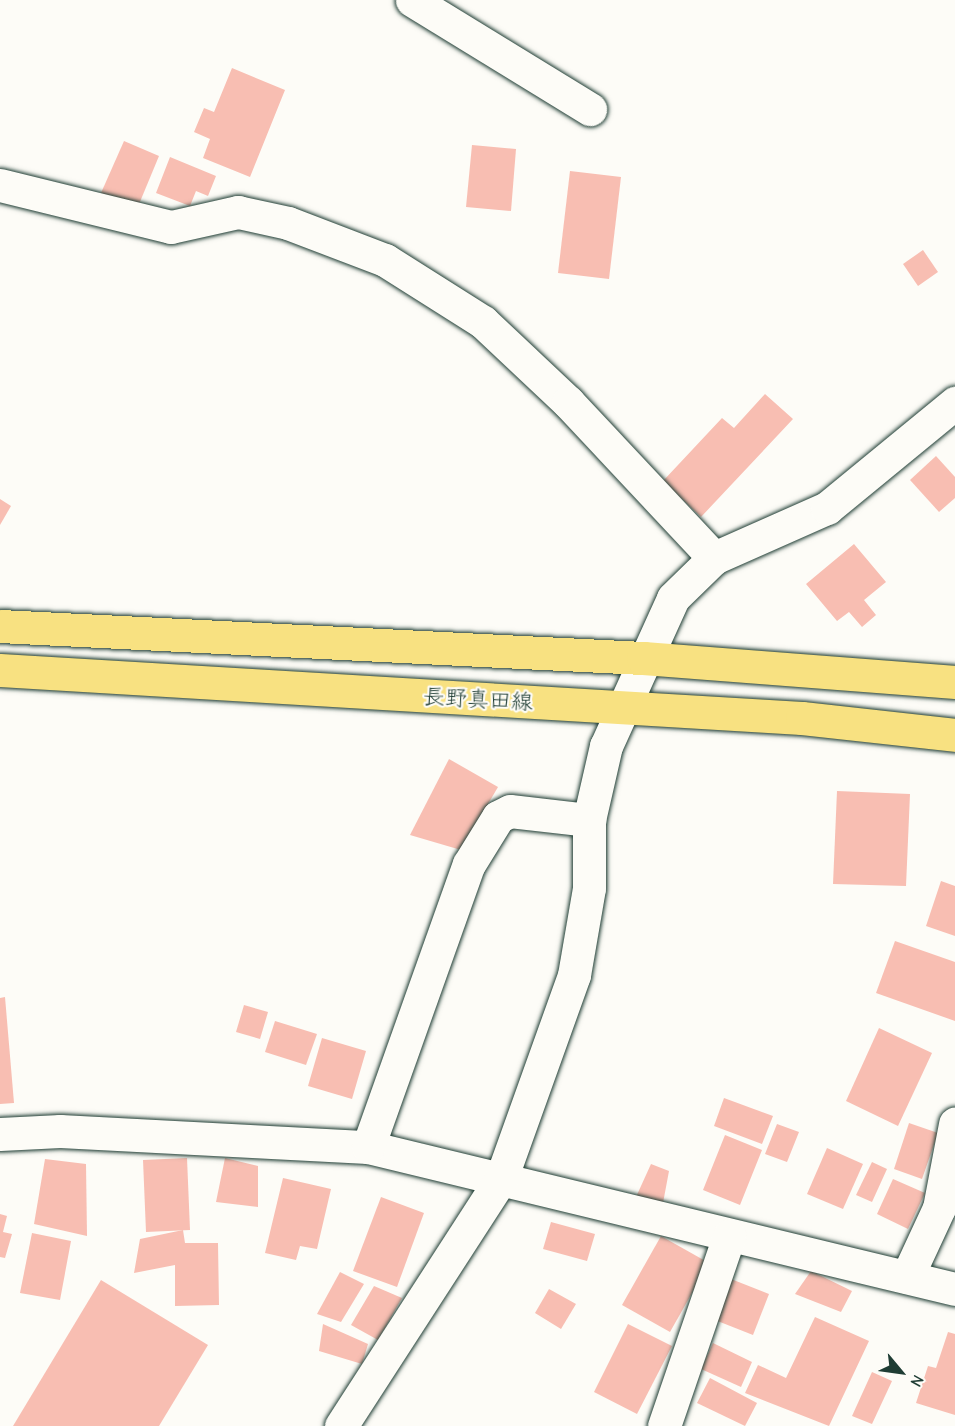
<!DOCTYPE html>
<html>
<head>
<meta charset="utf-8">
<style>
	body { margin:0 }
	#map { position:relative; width:955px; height:1426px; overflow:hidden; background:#fdfcf7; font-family:"Comic Neue","Klee One",sans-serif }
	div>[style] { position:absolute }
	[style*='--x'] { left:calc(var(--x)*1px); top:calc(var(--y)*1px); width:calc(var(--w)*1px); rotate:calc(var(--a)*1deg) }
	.building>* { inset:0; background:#f8beb2 }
	.roads { filter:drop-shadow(0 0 2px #1f3d34) drop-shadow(0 0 2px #1f3d34) }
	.minor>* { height:33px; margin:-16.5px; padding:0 16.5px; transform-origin:16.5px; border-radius:16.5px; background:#fdfcf7 }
	.major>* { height:33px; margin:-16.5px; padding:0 16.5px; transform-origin:16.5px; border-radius:16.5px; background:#f8e181 }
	span { translate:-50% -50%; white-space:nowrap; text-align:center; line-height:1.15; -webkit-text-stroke:4.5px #fdfcf7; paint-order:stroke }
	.street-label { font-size:22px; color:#1f3d34 }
	.north { position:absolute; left:871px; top:1342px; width:60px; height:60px; -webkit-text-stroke:4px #fdfcf7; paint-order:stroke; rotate:119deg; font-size:16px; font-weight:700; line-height:24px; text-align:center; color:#1f3d34 }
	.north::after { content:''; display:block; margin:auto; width:21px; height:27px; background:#1f3d34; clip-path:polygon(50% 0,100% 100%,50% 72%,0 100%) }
</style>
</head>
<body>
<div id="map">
	<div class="building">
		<div style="clip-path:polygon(232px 68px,285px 90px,250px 177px,203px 158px,210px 139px,194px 132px,204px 108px,214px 112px)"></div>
		<div style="clip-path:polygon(124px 141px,159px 156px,137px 209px,101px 193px)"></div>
		<div style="clip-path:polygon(472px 145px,516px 149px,511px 211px,466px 207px)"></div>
		<div style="clip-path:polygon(170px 157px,216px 176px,208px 196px,196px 191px,190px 206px,156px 193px)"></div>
		<div style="clip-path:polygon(570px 171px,621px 177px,609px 279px,558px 273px)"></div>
		<div style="clip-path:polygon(923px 250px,938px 272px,918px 286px,903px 264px)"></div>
		<div style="clip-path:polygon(765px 394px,793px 419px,701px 517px,663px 481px,722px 418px,734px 428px)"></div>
		<div style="clip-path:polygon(936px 456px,955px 477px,955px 498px,939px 512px,910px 480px)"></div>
		<div style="clip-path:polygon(0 499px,11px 506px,0 525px)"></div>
		<div style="clip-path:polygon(854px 544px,886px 582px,864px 600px,876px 615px,862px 627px,849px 612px,837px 621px,806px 584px)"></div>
		<div style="clip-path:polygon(449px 759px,498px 787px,461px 850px,410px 835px)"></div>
		<div style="clip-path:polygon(837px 791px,910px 794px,906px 886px,833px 884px)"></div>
		<div style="clip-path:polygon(941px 881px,955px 886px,955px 936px,926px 926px)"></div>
		<div style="clip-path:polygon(895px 941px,955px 962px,955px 1021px,876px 993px)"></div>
		<div style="clip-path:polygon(5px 997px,14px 1103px,0 1104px,0 998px)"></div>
		<div style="clip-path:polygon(244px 1005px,268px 1012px,260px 1039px,236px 1032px)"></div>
		<div style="clip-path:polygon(275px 1021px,317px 1034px,306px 1065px,265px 1052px)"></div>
		<div style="clip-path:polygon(879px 1028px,932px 1053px,898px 1126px,846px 1101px)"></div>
		<div style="clip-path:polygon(322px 1038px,366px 1051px,352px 1099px,308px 1086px)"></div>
		<div style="clip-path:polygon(724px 1098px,773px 1116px,762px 1144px,714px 1126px)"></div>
		<div style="clip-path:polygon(909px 1123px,938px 1133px,922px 1179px,894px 1169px)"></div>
		<div style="clip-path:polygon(777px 1124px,799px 1132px,787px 1162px,765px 1154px)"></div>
		<div style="clip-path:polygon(725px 1135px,762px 1150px,740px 1205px,703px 1190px)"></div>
		<div style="clip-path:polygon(827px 1148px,863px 1164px,843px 1209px,807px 1194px)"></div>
		<div style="clip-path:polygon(187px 1158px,190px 1230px,146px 1232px,143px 1160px)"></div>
		<div style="clip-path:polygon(225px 1158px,258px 1166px,258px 1207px,216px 1202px)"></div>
		<div style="clip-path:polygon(45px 1159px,86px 1164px,87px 1236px,34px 1224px)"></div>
		<div style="clip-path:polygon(872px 1162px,887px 1169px,872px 1202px,856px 1195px)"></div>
		<div style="clip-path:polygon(651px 1164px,669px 1171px,663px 1203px,636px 1197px)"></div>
		<div style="clip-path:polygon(283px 1178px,331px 1189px,317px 1249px,300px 1246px,296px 1260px,265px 1253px)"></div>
		<div style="clip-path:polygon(893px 1179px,925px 1193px,908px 1229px,877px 1214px)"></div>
		<div style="clip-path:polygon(381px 1197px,424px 1213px,397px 1287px,353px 1271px)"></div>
		<div style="clip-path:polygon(0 1214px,7px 1216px,3px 1232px,12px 1234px,5px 1258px,0 1257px)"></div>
		<div style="clip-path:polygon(551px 1222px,595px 1234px,587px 1261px,543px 1249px)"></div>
		<div style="clip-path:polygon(183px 1230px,185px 1243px,218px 1243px,219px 1305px,175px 1306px,175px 1265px,134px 1273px,140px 1239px)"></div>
		<div style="clip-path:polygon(32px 1233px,71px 1241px,60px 1300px,20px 1293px)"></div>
		<div style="clip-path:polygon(661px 1236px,709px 1263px,670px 1332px,622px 1305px)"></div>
		<div style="clip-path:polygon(811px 1271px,852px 1291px,841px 1312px,795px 1294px)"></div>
		<div style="clip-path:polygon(340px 1272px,364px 1284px,341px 1322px,317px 1314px)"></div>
		<div style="clip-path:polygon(731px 1279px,769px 1294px,753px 1335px,715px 1320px)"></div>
		<div style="clip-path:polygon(101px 1280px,208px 1345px,159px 1426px,13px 1426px)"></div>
		<div style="clip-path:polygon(374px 1286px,402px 1298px,378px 1340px,351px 1325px)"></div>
		<div style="clip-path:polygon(549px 1289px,576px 1304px,561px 1329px,535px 1313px)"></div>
		<div style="clip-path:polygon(815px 1317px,869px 1341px,829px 1426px,745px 1393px,758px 1365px,786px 1378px)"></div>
		<div style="clip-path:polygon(323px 1324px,368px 1344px,362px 1364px,319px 1351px)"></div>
		<div style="clip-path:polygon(628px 1324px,672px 1346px,637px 1414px,594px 1392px)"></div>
		<div style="clip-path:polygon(948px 1332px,955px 1334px,955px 1415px,916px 1403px,928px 1366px,936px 1368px)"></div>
		<div style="clip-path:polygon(713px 1343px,752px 1362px,741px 1387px,701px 1369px)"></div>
		<div style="clip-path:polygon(872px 1372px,892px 1381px,872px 1424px,852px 1416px)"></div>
		<div style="clip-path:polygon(710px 1378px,757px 1403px,745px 1426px,697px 1403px)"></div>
	</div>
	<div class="roads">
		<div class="minor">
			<div style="--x:412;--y:0;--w:209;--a:31.5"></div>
			<div style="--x:0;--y:185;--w:176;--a:13.8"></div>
			<div style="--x:171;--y:227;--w:69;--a:-12.6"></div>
			<div style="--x:238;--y:212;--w:51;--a:12.4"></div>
			<div style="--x:288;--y:223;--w:104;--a:20.9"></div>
			<div style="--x:385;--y:260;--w:116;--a:32.3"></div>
			<div style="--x:483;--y:322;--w:117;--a:43.3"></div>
			<div style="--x:568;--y:402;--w:214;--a:46.9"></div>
			<div style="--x:0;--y:1134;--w:60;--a:-2.9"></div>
			<div style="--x:60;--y:1131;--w:308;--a:3"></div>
			<div style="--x:368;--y:1147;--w:604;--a:13.6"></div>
			<div style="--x:368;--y:1147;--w:300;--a:-70.4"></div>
			<div style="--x:469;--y:864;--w:55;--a:-58.3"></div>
			<div style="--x:498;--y:817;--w:13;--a:-27"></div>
			<div style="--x:510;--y:811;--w:80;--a:6.5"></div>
			<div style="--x:907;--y:1277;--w:76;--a:-65.1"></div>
			<div style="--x:939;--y:1208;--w:86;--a:-79.2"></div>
			<div style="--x:341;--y:1426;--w:294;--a:-57.1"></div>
			<div style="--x:501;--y:1179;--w:217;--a:-70.3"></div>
			<div style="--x:574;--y:975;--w:88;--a:-80.2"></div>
			<div style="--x:589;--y:888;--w:68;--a:-90"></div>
			<div style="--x:589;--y:820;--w:76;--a:-77.1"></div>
			<div style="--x:606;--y:746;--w:162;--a:-65.6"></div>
			<div style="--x:673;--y:598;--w:57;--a:-44.3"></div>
			<div style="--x:714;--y:558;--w:124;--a:-23.9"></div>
			<div style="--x:827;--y:508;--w:166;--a:-39.4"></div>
			<div style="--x:664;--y:1426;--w:201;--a:-71.1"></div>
		</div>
		<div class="major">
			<div style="--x:0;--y:626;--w:644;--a:2.85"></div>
			<div style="--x:643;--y:658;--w:313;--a:4.4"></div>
			<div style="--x:0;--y:670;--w:803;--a:3.43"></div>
			<div style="--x:802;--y:718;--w:154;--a:6.3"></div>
		</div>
	</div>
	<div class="street-label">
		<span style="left:478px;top:700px;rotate:3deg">長野真田線</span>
	</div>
	<div class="north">N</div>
</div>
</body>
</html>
